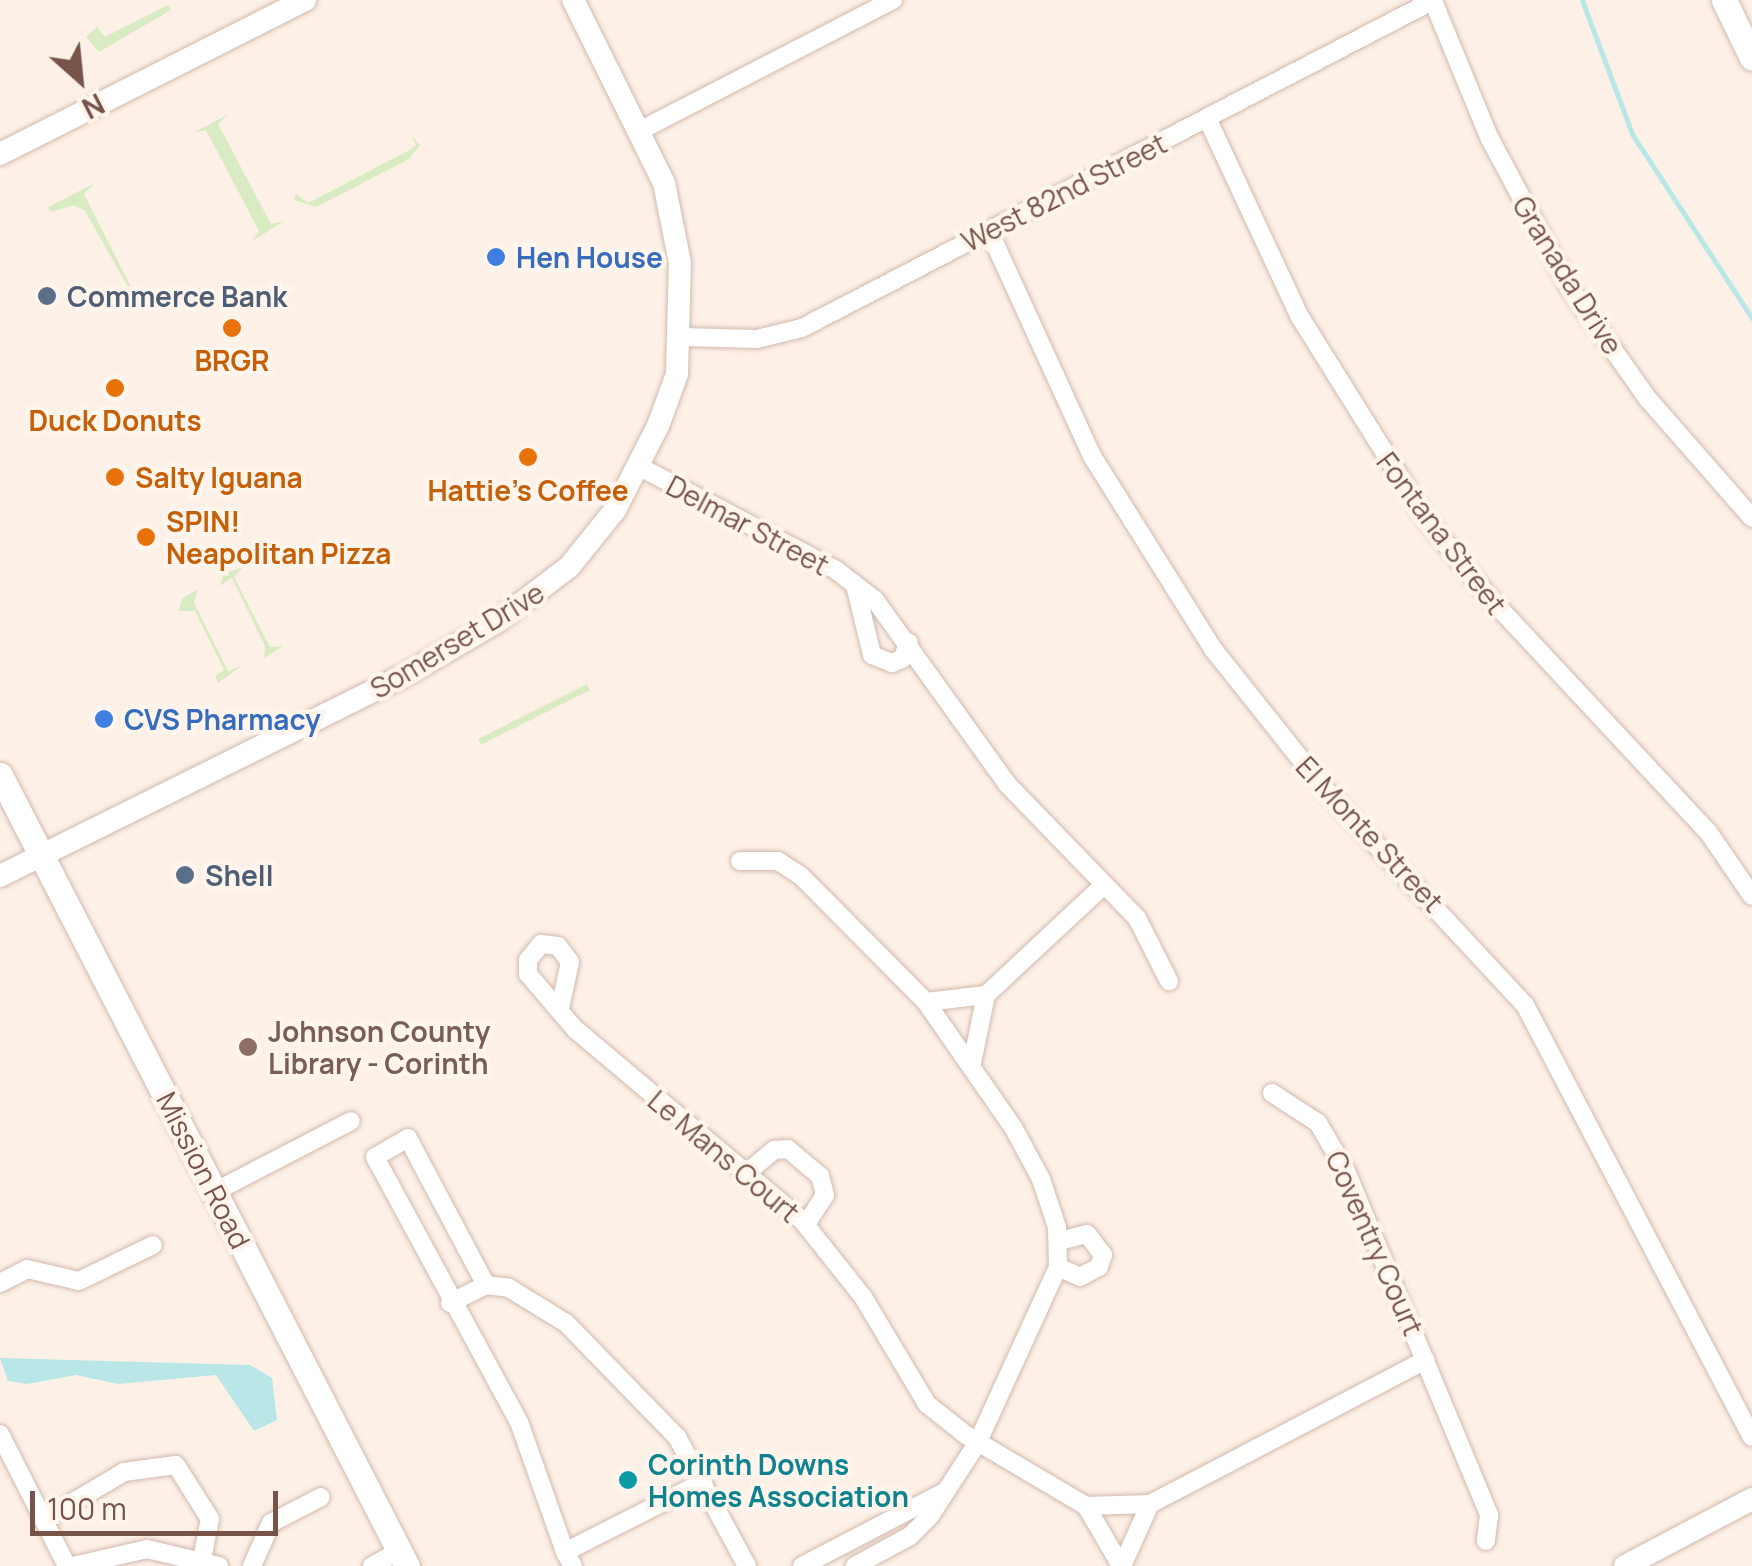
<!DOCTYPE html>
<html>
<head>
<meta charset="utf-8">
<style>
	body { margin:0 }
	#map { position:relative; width:1752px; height:1566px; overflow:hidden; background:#fdf0e6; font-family:Manrope,sans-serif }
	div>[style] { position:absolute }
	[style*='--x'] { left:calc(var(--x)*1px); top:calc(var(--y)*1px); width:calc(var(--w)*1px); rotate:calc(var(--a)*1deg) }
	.green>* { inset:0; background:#d9ebc3 }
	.water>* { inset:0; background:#b9e7e7 }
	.stream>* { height:5px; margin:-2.5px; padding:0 2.5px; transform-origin:2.5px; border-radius:2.5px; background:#b9e7e7 }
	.roads { filter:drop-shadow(0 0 2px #d1b9ae) drop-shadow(0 0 2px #d1b9ae) }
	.minor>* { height:18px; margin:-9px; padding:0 9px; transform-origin:9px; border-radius:9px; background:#fff }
	.tertiary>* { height:22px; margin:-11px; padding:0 11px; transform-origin:11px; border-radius:11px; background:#fff }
	.secondary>* { height:25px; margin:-12.5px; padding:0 12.5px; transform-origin:12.5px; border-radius:12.5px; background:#fff }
	.dots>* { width:28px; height:28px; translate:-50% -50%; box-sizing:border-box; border:5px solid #fff5ec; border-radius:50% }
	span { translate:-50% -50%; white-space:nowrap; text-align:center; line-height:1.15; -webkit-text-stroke:9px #fff5ec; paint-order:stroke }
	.street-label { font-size:28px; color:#77534a }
	.shop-label { font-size:28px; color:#366cbe; font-weight:700 }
	.left { translate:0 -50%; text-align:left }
	.service-label { font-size:28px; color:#4e5e75; font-weight:700 }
	.food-label { font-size:28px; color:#c56008; font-weight:700 }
	.education-label { font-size:28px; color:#785e54; font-weight:700 }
	.culture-label { font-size:28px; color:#0d838f; font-weight:700 }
	.north { position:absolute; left:30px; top:30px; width:100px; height:100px; -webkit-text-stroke:8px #fff5ec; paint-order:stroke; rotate:153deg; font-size:28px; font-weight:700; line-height:40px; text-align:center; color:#77534a }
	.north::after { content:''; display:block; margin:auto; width:35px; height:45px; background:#77534a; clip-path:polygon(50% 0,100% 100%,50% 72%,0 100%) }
	.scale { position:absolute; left:30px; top:1491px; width:248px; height:45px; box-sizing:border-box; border:5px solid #77534a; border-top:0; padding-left:12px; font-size:30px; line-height:35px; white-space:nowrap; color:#77534a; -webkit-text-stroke:8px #fff5ec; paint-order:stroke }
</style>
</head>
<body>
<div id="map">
	<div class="green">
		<div style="clip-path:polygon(168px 5px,171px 10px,99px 52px,86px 37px,97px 27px,105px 37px)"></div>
		<div style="clip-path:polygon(229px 114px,218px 124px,271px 224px,284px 221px,251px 242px,259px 231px,206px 130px,193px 133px)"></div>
		<div style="clip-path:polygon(411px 135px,420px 145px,409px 159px,316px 207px,294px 200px,296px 194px,308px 203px,410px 150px,416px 145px)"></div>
		<div style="clip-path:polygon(95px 183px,84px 194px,135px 295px,149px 292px,136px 301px,85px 211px,74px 205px,51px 212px,48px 207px)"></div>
		<div style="clip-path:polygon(243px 567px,234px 577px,270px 647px,283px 646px,264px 658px,265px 646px,232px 578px,220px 586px,224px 574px)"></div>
		<div style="clip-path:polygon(198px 589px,194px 603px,228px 671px,241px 666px,218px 683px,215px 676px,224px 670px,195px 611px,179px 611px,182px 599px)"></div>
		<div style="clip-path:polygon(587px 684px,590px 690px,481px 745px,478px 739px)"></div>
	</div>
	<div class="water">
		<div style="clip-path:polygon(0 1358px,250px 1365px,272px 1378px,277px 1420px,254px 1431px,216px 1375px,118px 1384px,76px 1375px,27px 1384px,8px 1381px)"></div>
	</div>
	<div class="stream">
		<div style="--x:1582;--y:0;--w:143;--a:69.5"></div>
		<div style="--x:1632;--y:134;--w:220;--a:56.9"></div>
	</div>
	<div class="roads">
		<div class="minor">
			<div style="--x:1433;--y:1;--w:149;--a:67.6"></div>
			<div style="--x:1490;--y:139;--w:171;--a:61.8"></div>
			<div style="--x:1571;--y:290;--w:133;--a:54.8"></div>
			<div style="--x:1648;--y:399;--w:158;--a:48.8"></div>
			<div style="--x:1207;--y:118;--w:220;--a:65"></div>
			<div style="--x:1300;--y:317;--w:238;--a:58"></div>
			<div style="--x:1426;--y:519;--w:99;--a:51.2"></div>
			<div style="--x:1488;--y:596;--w:324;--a:47"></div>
			<div style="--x:1709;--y:833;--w:76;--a:55.7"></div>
			<div style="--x:641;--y:130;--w:284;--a:-27.3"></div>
			<div style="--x:989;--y:231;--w:247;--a:65.4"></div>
			<div style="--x:1092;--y:456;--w:228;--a:57.9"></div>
			<div style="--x:1213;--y:649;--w:180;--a:51.5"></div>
			<div style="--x:1325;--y:790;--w:294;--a:47.1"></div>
			<div style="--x:1525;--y:1005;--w:488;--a:62.3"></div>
			<div style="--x:682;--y:337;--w:75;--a:1.5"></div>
			<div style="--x:757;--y:339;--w:46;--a:-13.7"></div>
			<div style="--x:802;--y:328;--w:712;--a:-27.43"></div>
			<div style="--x:640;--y:467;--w:221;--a:27.7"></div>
			<div style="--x:836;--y:570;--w:49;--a:37.6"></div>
			<div style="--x:875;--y:600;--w:226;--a:54.3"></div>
			<div style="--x:1007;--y:784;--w:187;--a:45.9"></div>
			<div style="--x:1137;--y:918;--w:71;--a:63.1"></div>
			<div style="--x:855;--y:585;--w:72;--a:76.3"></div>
			<div style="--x:872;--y:655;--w:22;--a:22"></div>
			<div style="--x:892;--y:663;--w:11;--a:-22"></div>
			<div style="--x:902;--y:659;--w:18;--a:-68"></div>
			<div style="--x:740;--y:861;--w:38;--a:0"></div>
			<div style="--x:778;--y:861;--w:27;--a:33"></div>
			<div style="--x:801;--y:876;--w:177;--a:45.2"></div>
			<div style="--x:926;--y:1002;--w:152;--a:55.2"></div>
			<div style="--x:1013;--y:1127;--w:59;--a:61.7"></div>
			<div style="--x:1041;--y:1179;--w:51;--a:71.6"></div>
			<div style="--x:1057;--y:1227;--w:40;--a:88.6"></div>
			<div style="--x:1058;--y:1267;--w:192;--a:114.6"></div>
			<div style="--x:978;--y:1442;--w:88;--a:123"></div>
			<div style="--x:930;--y:1516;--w:28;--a:135"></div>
			<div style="--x:910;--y:1536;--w:63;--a:151.4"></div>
			<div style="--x:926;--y:1002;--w:60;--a:-6.7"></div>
			<div style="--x:986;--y:995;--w:161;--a:-43"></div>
			<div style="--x:560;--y:1008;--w:47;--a:-77.7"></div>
			<div style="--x:570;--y:962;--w:20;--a:-127"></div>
			<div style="--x:558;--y:946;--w:17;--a:-173"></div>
			<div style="--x:541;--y:944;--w:21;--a:129"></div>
			<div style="--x:528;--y:960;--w:14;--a:90"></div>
			<div style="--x:528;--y:974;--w:72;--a:49.5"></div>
			<div style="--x:575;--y:1029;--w:295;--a:40.1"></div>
			<div style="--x:801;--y:1219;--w:100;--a:51.5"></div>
			<div style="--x:863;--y:1297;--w:125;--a:59.1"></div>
			<div style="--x:927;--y:1404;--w:50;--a:38.5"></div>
			<div style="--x:966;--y:1435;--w:139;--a:30.6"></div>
			<div style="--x:1086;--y:1506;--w:69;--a:59.7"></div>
			<div style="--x:972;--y:1063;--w:69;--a:-78.4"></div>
			<div style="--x:1272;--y:1093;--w:55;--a:33.1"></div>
			<div style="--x:1318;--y:1123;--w:56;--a:59.7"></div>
			<div style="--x:1346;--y:1171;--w:373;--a:67.4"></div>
			<div style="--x:1489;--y:1515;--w:26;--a:97"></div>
			<div style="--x:749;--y:1171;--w:33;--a:-40"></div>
			<div style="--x:774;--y:1150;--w:14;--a:-4"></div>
			<div style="--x:788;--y:1149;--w:42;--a:40.2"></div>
			<div style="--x:820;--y:1176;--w:20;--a:75"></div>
			<div style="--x:825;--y:1195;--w:35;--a:123"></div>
			<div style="--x:214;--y:1192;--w:154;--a:-27.4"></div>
			<div style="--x:1058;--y:1267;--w:24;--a:24"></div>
			<div style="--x:1080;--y:1277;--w:21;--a:-28"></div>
			<div style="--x:1099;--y:1267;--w:13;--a:-72"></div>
			<div style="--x:1103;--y:1255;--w:26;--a:-127"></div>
			<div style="--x:1087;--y:1234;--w:29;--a:166"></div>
			<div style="--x:0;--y:1283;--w:30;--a:-27"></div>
			<div style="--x:27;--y:1269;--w:53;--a:13"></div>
			<div style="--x:79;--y:1281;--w:82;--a:-25.9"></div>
			<div style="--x:486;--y:1285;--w:166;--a:-118"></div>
			<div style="--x:408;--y:1138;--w:38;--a:150"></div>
			<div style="--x:375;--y:1157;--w:302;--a:61.5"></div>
			<div style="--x:519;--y:1422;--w:138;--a:70.5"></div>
			<div style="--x:450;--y:1303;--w:40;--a:-26.6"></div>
			<div style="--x:486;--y:1285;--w:23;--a:7"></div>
			<div style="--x:509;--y:1288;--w:67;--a:31.6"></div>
			<div style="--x:566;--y:1323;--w:159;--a:45.8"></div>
			<div style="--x:677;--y:1437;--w:147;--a:61.5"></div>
			<div style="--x:0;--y:1434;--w:148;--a:63.1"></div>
			<div style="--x:1086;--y:1506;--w:64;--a:-1.8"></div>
			<div style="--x:1150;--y:1504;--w:311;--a:-27.6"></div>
			<div style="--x:45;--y:1519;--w:92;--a:-30.7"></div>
			<div style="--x:124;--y:1472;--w:52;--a:-7.7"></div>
			<div style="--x:176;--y:1465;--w:64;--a:57.8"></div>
			<div style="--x:210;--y:1519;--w:41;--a:101.3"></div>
			<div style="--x:73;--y:1566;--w:76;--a:-12.9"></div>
			<div style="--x:147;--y:1549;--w:74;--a:13.3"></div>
			<div style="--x:252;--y:1566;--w:47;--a:-66.2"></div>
			<div style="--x:271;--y:1523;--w:56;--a:-27.5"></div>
			<div style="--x:372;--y:1566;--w:31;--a:-29"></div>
			<div style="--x:573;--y:1566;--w:16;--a:-120"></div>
			<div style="--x:565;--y:1552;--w:155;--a:-26.9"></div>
			<div style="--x:802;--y:1566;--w:160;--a:-27.5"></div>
			<div style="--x:1122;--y:1566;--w:68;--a:-65.7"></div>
		</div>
		<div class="tertiary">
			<div style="--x:0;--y:154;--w:342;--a:-26.8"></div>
			<div style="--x:0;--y:876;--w:457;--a:-26.4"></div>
			<div style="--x:409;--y:673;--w:103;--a:-30.3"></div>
			<div style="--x:498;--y:621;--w:89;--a:-37.3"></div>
			<div style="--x:569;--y:567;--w:73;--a:-51.1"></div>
			<div style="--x:615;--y:510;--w:94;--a:-62.9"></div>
			<div style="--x:658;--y:426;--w:55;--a:-69.9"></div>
			<div style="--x:677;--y:374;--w:111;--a:-88.5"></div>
			<div style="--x:680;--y:263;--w:82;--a:-101.3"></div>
			<div style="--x:664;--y:183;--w:204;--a:-116.4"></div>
			<div style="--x:1625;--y:1566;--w:144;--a:-27.8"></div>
		</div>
		<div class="secondary">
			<div style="--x:1724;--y:0;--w:64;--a:64.2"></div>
			<div style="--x:0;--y:775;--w:890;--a:62.77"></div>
		</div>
	</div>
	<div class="dots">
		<div style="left:496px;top:257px;background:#3f7fe0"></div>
		<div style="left:47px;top:296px;background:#5c6f8a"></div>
		<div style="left:232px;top:328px;background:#e8710a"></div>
		<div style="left:115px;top:388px;background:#e8710a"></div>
		<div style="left:528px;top:457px;background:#e8710a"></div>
		<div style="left:115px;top:477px;background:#e8710a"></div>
		<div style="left:146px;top:537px;background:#e8710a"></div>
		<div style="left:104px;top:719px;background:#3f7fe0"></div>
		<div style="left:185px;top:875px;background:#5c6f8a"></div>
		<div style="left:248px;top:1047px;background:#8d6e63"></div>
		<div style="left:628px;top:1480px;background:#0f9aa8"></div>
	</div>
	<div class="street-label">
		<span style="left:1064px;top:192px;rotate:-27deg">West 82nd Street</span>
		<span style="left:1568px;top:275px;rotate:58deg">Granada Drive</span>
		<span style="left:748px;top:525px;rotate:28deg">Delmar Street</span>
		<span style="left:1442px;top:533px;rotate:53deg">Fontana Street</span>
		<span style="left:457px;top:640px;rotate:-31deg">Somerset Drive</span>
		<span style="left:1370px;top:834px;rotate:47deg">El Monte Street</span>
		<span style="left:724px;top:1156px;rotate:40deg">Le Mans Court</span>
		<span style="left:204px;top:1170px;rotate:63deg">Mission Road</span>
		<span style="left:1375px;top:1243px;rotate:66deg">Coventry Court</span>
	</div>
	<div class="shop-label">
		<span class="left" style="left:516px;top:257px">Hen House</span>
		<span class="left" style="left:124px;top:719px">CVS Pharmacy</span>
	</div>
	<div class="service-label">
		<span class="left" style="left:67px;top:296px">Commerce Bank</span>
		<span class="left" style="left:205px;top:875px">Shell</span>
	</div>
	<div class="food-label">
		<span style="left:232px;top:360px">BRGR</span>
		<span style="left:115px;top:420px">Duck Donuts</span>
		<span class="left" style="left:135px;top:477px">Salty Iguana</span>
		<span style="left:528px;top:490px">Hattie’s Coffee</span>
		<span class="left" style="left:166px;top:537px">SPIN!<br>Neapolitan Pizza</span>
	</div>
	<div class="education-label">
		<span class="left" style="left:268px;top:1047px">Johnson County<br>Library - Corinth</span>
	</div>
	<div class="culture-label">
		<span class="left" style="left:648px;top:1480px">Corinth Downs<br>Homes Association</span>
	</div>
	<div class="north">N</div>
	<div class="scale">100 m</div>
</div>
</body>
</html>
